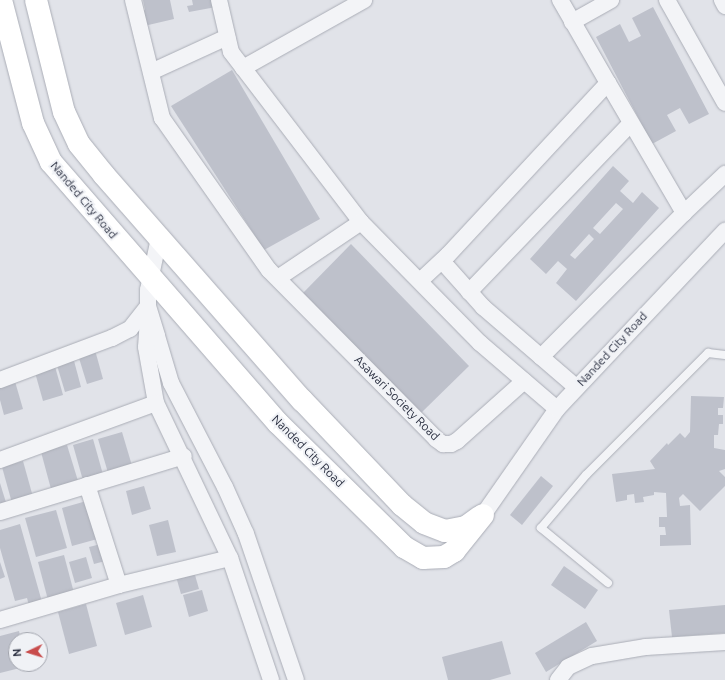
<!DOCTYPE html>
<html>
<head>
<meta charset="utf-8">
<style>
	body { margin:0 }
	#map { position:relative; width:725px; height:680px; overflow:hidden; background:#e1e3e9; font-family:Ubuntu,sans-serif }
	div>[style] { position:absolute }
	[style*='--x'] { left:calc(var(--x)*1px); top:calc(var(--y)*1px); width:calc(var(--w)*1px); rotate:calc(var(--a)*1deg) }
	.building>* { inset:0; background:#bec1cb }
	.roads { filter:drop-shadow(0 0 1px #aaadb6) drop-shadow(0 0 1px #aaadb6) }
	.lane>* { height:8px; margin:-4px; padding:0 4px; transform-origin:4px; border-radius:4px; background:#f3f4f7 }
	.street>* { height:16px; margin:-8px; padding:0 8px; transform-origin:8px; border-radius:8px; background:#f3f4f7 }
	.secondary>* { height:22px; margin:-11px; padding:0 11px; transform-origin:11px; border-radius:11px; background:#fff }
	span { translate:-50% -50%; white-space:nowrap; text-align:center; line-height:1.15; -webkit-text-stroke:4px #f0f2f6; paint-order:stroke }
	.street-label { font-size:12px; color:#2a2f40 }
	.north { position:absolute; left:8px; top:632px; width:40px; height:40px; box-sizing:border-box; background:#f0f2f6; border:1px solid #a1a4ad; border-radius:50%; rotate:266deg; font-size:11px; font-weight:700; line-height:16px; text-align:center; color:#2a2f40 }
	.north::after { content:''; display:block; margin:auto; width:14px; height:18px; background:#c84c4c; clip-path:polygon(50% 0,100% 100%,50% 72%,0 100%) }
</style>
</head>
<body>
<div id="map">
	<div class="building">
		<div style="clip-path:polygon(143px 0,170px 0,174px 19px,144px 26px,141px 11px,145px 10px)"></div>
		<div style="clip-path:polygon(192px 0,215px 0,216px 7px,189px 12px,187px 6px,193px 5px)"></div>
		<div style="clip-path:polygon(653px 7px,709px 114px,689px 124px,680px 108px,667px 115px,676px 131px,652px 144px,596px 37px,620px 24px,629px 42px,641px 36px,632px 18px)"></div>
		<div style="clip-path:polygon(232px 70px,320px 219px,264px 250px,171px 106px)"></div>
		<div style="clip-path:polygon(evenodd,613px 166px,629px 181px,620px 191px,633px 203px,642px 192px,659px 208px,576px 301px,556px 283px,567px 269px,558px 261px,546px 274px,530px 259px,613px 166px,616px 203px,623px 209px,600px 234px,593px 228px,616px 203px,613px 166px,589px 234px,594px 239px,575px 259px,570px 255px,589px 234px)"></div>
		<div style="clip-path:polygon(351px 244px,469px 366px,420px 414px,303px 293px)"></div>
		<div style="clip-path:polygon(95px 350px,103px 379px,87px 384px,78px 355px)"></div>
		<div style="clip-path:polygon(73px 357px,81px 387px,65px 392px,56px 362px)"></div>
		<div style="clip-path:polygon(54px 363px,63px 395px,43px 401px,34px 369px)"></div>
		<div style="clip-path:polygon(14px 378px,23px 409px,4px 415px,0 400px,0 382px)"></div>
		<div style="clip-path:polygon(691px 396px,724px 397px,723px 408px,718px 408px,718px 415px,723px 415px,723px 424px,719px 424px,718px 435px,714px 435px,714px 448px,725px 450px,725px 469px,719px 471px,725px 477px,725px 486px,700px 511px,683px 494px,679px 498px,680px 506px,690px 505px,691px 545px,660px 546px,660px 535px,666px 535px,665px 527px,659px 527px,659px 517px,667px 517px,666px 493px,654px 492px,654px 495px,643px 497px,644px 502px,635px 503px,634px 494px,627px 495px,627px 500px,616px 502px,612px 474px,655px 469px,650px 461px,667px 443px,668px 445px,680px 433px,685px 438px,690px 432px)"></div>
		<div style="clip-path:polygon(122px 432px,133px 469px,109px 476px,98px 439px)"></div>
		<div style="clip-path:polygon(93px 439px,104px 478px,84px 484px,73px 445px)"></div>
		<div style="clip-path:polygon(67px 445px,78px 481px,51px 489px,41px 452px)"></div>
		<div style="clip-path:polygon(23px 461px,33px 497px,12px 503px,2px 467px)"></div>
		<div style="clip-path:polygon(541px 476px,553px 486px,522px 525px,510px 515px)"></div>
		<div style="clip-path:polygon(0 483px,8px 509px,0 511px)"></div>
		<div style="clip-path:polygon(144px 486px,151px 509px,132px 515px,126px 491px)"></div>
		<div style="clip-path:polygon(90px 500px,101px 538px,72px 546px,62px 508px)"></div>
		<div style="clip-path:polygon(56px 510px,67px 548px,36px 557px,25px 518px)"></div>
		<div style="clip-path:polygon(168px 520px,176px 552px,157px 556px,149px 525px)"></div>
		<div style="clip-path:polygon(20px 524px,42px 602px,29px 606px,27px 598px,15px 601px,0 548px,0 530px)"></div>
		<div style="clip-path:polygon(105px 543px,109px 560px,94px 564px,89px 547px)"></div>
		<div style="clip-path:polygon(64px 555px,74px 593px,48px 600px,38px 562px)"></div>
		<div style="clip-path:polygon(86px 557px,92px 578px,75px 583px,69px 562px)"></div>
		<div style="clip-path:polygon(0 562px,5px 577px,0 579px)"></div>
		<div style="clip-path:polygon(564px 566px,598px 590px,585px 609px,551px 585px)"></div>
		<div style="clip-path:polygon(193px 568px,199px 589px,181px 594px,175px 573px)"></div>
		<div style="clip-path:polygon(202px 590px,208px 611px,189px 617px,183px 595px)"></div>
		<div style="clip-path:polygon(143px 595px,152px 627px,125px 635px,116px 603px)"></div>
		<div style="clip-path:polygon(86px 604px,97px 646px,69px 654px,58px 612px)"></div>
		<div style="clip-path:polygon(725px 605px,725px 633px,672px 637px,669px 610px)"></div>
		<div style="clip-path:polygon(586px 622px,597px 641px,546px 672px,535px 653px)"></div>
		<div style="clip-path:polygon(19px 631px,21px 640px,16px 640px,16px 664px,28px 666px,0 673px,0 636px)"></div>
		<div style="clip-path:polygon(502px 641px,511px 674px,490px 680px,448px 680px,442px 657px)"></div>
	</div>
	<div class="roads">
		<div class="lane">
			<div style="--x:608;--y:583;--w:87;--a:-140.6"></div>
			<div style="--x:541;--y:528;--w:70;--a:-49.7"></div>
			<div style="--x:586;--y:475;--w:173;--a:-45"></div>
			<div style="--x:708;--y:353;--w:17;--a:7"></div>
		</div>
		<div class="street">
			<div style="--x:133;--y:0;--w:122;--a:76.2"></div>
			<div style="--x:162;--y:118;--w:186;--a:54.9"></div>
			<div style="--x:269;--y:270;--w:238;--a:45.3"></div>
			<div style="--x:436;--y:439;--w:9;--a:36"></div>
			<div style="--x:443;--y:444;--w:8;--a:0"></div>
			<div style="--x:451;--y:444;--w:7;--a:-27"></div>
			<div style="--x:457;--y:441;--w:90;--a:-41.8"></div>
			<div style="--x:219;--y:0;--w:53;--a:77"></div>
			<div style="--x:231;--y:52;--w:214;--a:52.6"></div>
			<div style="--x:361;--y:222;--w:170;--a:45.5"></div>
			<div style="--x:480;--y:343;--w:101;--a:40.6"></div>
			<div style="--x:667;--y:0;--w:118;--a:60.6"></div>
			<div style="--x:722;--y:0;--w:7;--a:63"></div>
			<div style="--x:572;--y:22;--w:45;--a:-29.4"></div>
			<div style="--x:243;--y:68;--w:139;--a:-29.3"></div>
			<div style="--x:151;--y:72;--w:84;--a:-24.7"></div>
			<div style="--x:684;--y:213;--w:57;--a:-43.6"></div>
			<div style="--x:159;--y:238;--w:53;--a:101.9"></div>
			<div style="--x:148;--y:290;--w:16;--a:90"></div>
			<div style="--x:148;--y:306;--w:31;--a:73"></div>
			<div style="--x:157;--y:336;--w:49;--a:73.4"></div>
			<div style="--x:171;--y:383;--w:117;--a:62.6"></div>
			<div style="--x:225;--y:487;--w:51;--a:65.9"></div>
			<div style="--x:246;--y:534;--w:154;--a:71.1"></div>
			<div style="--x:442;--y:261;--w:62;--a:48.3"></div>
			<div style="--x:483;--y:307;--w:123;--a:40.7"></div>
			<div style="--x:278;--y:278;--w:100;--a:-34"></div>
			<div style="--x:421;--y:280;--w:37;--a:-43"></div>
			<div style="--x:448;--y:255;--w:235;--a:-47.1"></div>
			<div style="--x:608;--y:83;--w:96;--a:-120"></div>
			<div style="--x:469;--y:292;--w:234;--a:-46.2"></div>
			<div style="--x:148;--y:319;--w:28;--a:94"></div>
			<div style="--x:146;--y:347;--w:57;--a:79.9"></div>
			<div style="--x:156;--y:403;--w:172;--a:64.5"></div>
			<div style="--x:230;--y:558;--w:129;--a:71.4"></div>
			<div style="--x:541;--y:357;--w:203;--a:-45.2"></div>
			<div style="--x:684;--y:213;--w:151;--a:-120.3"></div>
			<div style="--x:0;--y:380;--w:120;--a:-20.6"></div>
			<div style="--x:112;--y:338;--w:20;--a:-27"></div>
			<div style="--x:130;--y:329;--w:29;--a:-52"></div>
			<div style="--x:0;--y:460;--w:166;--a:-20.1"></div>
			<div style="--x:87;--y:485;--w:105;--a:72.3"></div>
			<div style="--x:0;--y:512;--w:192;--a:-16.9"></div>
			<div style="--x:483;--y:515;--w:129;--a:-55.1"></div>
			<div style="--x:557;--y:409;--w:245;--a:-46.7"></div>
			<div style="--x:0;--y:620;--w:124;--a:-16.4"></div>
			<div style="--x:119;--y:585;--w:114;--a:-13.7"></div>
			<div style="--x:558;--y:680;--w:16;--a:-52"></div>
			<div style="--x:568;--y:667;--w:26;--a:-25"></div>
			<div style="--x:592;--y:656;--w:55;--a:-9.5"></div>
			<div style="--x:646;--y:647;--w:79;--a:-3.6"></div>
		</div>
		<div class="secondary">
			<div style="--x:1;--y:0;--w:127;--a:75.4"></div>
			<div style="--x:33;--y:123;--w:43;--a:65.2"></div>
			<div style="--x:51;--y:162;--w:346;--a:49"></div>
			<div style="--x:278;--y:423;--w:177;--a:44.5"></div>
			<div style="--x:404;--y:547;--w:22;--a:30"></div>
			<div style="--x:423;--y:558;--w:21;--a:-3"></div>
			<div style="--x:444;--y:557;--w:12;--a:-31"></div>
			<div style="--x:454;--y:551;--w:46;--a:-51.1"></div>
			<div style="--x:36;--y:0;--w:115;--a:76"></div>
			<div style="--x:64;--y:112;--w:35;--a:65"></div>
			<div style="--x:79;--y:144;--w:40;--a:51"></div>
			<div style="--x:104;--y:175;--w:300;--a:48.7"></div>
			<div style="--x:302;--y:400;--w:145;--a:46.4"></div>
			<div style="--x:402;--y:505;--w:28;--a:39"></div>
			<div style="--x:424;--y:523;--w:22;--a:21"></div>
			<div style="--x:445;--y:531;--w:21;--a:-11"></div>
			<div style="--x:466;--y:527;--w:17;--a:-36"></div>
		</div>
	</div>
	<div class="street-label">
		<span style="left:84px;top:200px;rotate:50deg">Nanded City Road</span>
		<span style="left:612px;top:349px;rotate:-47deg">Nanded City Road</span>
		<span style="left:397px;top:398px;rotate:45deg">Asawari Society Road</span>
		<span style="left:308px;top:451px;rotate:45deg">Nanded City Road</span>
	</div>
	<div class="north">N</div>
</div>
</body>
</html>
